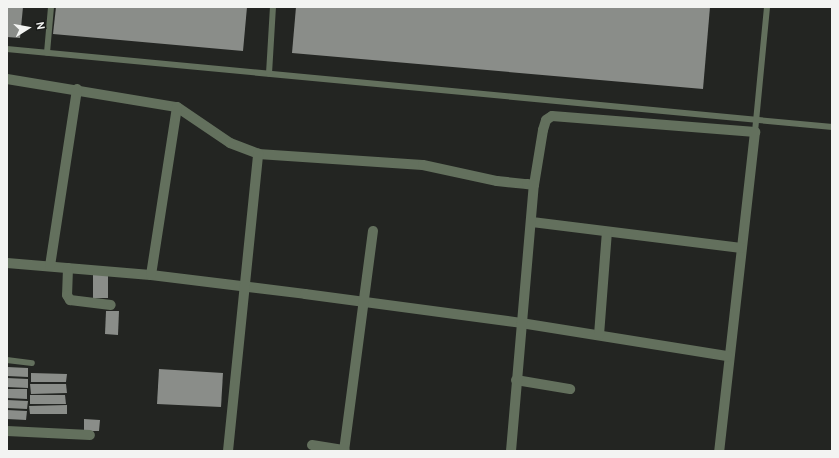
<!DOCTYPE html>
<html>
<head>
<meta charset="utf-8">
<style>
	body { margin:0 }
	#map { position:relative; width:839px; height:458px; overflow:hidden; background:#232522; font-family:Overpass,sans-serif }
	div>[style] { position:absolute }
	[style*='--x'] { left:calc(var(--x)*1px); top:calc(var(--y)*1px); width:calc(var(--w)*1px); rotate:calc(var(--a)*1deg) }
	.building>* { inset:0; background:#8a8d89 }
	.service>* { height:5.5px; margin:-2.75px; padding:0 2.75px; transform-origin:2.75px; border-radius:2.75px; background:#63705d }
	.minor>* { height:10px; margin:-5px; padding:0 5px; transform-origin:5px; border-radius:5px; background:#63705d }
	span { translate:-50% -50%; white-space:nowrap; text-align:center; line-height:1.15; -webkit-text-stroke:3px #191b19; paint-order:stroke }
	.frame { position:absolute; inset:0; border:8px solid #f3f4f2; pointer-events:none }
	.north { position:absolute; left:8px; top:8px; width:40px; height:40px; -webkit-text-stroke:3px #191b19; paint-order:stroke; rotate:79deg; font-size:11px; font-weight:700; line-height:16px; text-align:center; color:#f3f4f2 }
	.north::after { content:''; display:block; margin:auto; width:14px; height:18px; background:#f3f4f2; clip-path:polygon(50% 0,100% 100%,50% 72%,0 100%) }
</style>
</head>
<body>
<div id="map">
	<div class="building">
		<div style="clip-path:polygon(7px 7px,23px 7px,20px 38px,7px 37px)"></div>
		<div style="clip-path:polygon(56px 7px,247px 7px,243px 51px,53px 34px)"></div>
		<div style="clip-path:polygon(296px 7px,710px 7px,703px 89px,292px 53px)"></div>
		<div style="clip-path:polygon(93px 275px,108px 275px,108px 298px,93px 298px)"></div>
		<div style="clip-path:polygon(106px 311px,119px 311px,118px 335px,105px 334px)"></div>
		<div style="clip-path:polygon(7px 367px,28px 368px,28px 377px,7px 376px)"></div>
		<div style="clip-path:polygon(159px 369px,223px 373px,221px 407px,157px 404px)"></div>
		<div style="clip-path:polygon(31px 373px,67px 374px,66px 382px,31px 382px)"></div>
		<div style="clip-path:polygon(7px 378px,28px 379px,28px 388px,7px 387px)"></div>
		<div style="clip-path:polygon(30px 384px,66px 384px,67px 393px,31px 394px)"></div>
		<div style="clip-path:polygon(7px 389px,27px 389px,27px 399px,7px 398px)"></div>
		<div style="clip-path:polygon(30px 395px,65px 395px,66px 404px,30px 404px)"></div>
		<div style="clip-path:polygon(7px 400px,28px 401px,27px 409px,7px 408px)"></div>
		<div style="clip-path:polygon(67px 405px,67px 414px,30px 414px,29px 406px)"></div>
		<div style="clip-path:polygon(7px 410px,27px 411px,26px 420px,7px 419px)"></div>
		<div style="clip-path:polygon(84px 419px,100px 420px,99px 431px,84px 431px)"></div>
	</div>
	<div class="service">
		<div style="--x:7;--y:49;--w:829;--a:5.4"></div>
		<div style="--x:47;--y:53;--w:46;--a:-85"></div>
		<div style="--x:269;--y:74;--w:67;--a:-86.6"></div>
		<div style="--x:755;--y:132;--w:126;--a:-84.5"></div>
		<div style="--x:7;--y:360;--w:25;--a:7"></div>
	</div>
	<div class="minor">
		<div style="--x:7;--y:79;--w:172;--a:9.4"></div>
		<div style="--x:177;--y:107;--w:64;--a:34.2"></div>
		<div style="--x:230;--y:143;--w:30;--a:21"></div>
		<div style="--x:258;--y:154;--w:165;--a:3.8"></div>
		<div style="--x:423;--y:165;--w:76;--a:12.2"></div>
		<div style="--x:497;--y:181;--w:30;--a:6"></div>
		<div style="--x:527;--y:184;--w:7;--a:8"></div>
		<div style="--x:534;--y:185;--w:56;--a:-80.7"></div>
		<div style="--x:543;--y:130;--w:10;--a:-73"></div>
		<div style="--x:546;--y:120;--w:7;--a:-34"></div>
		<div style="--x:552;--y:116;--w:204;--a:4.5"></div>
		<div style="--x:755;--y:132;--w:321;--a:96.4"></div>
		<div style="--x:532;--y:222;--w:211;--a:7.1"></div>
		<div style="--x:7;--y:263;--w:144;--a:4.8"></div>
		<div style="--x:151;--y:275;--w:155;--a:7"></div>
		<div style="--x:305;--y:294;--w:218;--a:7.6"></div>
		<div style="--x:521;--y:323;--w:210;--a:9.1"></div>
		<div style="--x:50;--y:266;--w:179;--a:-81.3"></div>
		<div style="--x:68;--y:268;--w:27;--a:92"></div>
		<div style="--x:67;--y:295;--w:6;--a:59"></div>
		<div style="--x:70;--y:300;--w:41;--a:7"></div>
		<div style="--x:151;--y:275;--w:170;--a:-81.2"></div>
		<div style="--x:599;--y:335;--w:103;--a:-85.6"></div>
		<div style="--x:516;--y:380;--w:55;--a:9.5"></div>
		<div style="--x:7;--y:431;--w:83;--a:2.8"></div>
		<div style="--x:312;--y:445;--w:33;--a:9"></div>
		<div style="--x:228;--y:451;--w:299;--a:-84.2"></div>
		<div style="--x:344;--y:451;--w:222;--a:-82.5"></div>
		<div style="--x:511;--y:451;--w:267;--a:-85.1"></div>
	</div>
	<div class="frame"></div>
	<div class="north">N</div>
</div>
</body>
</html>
